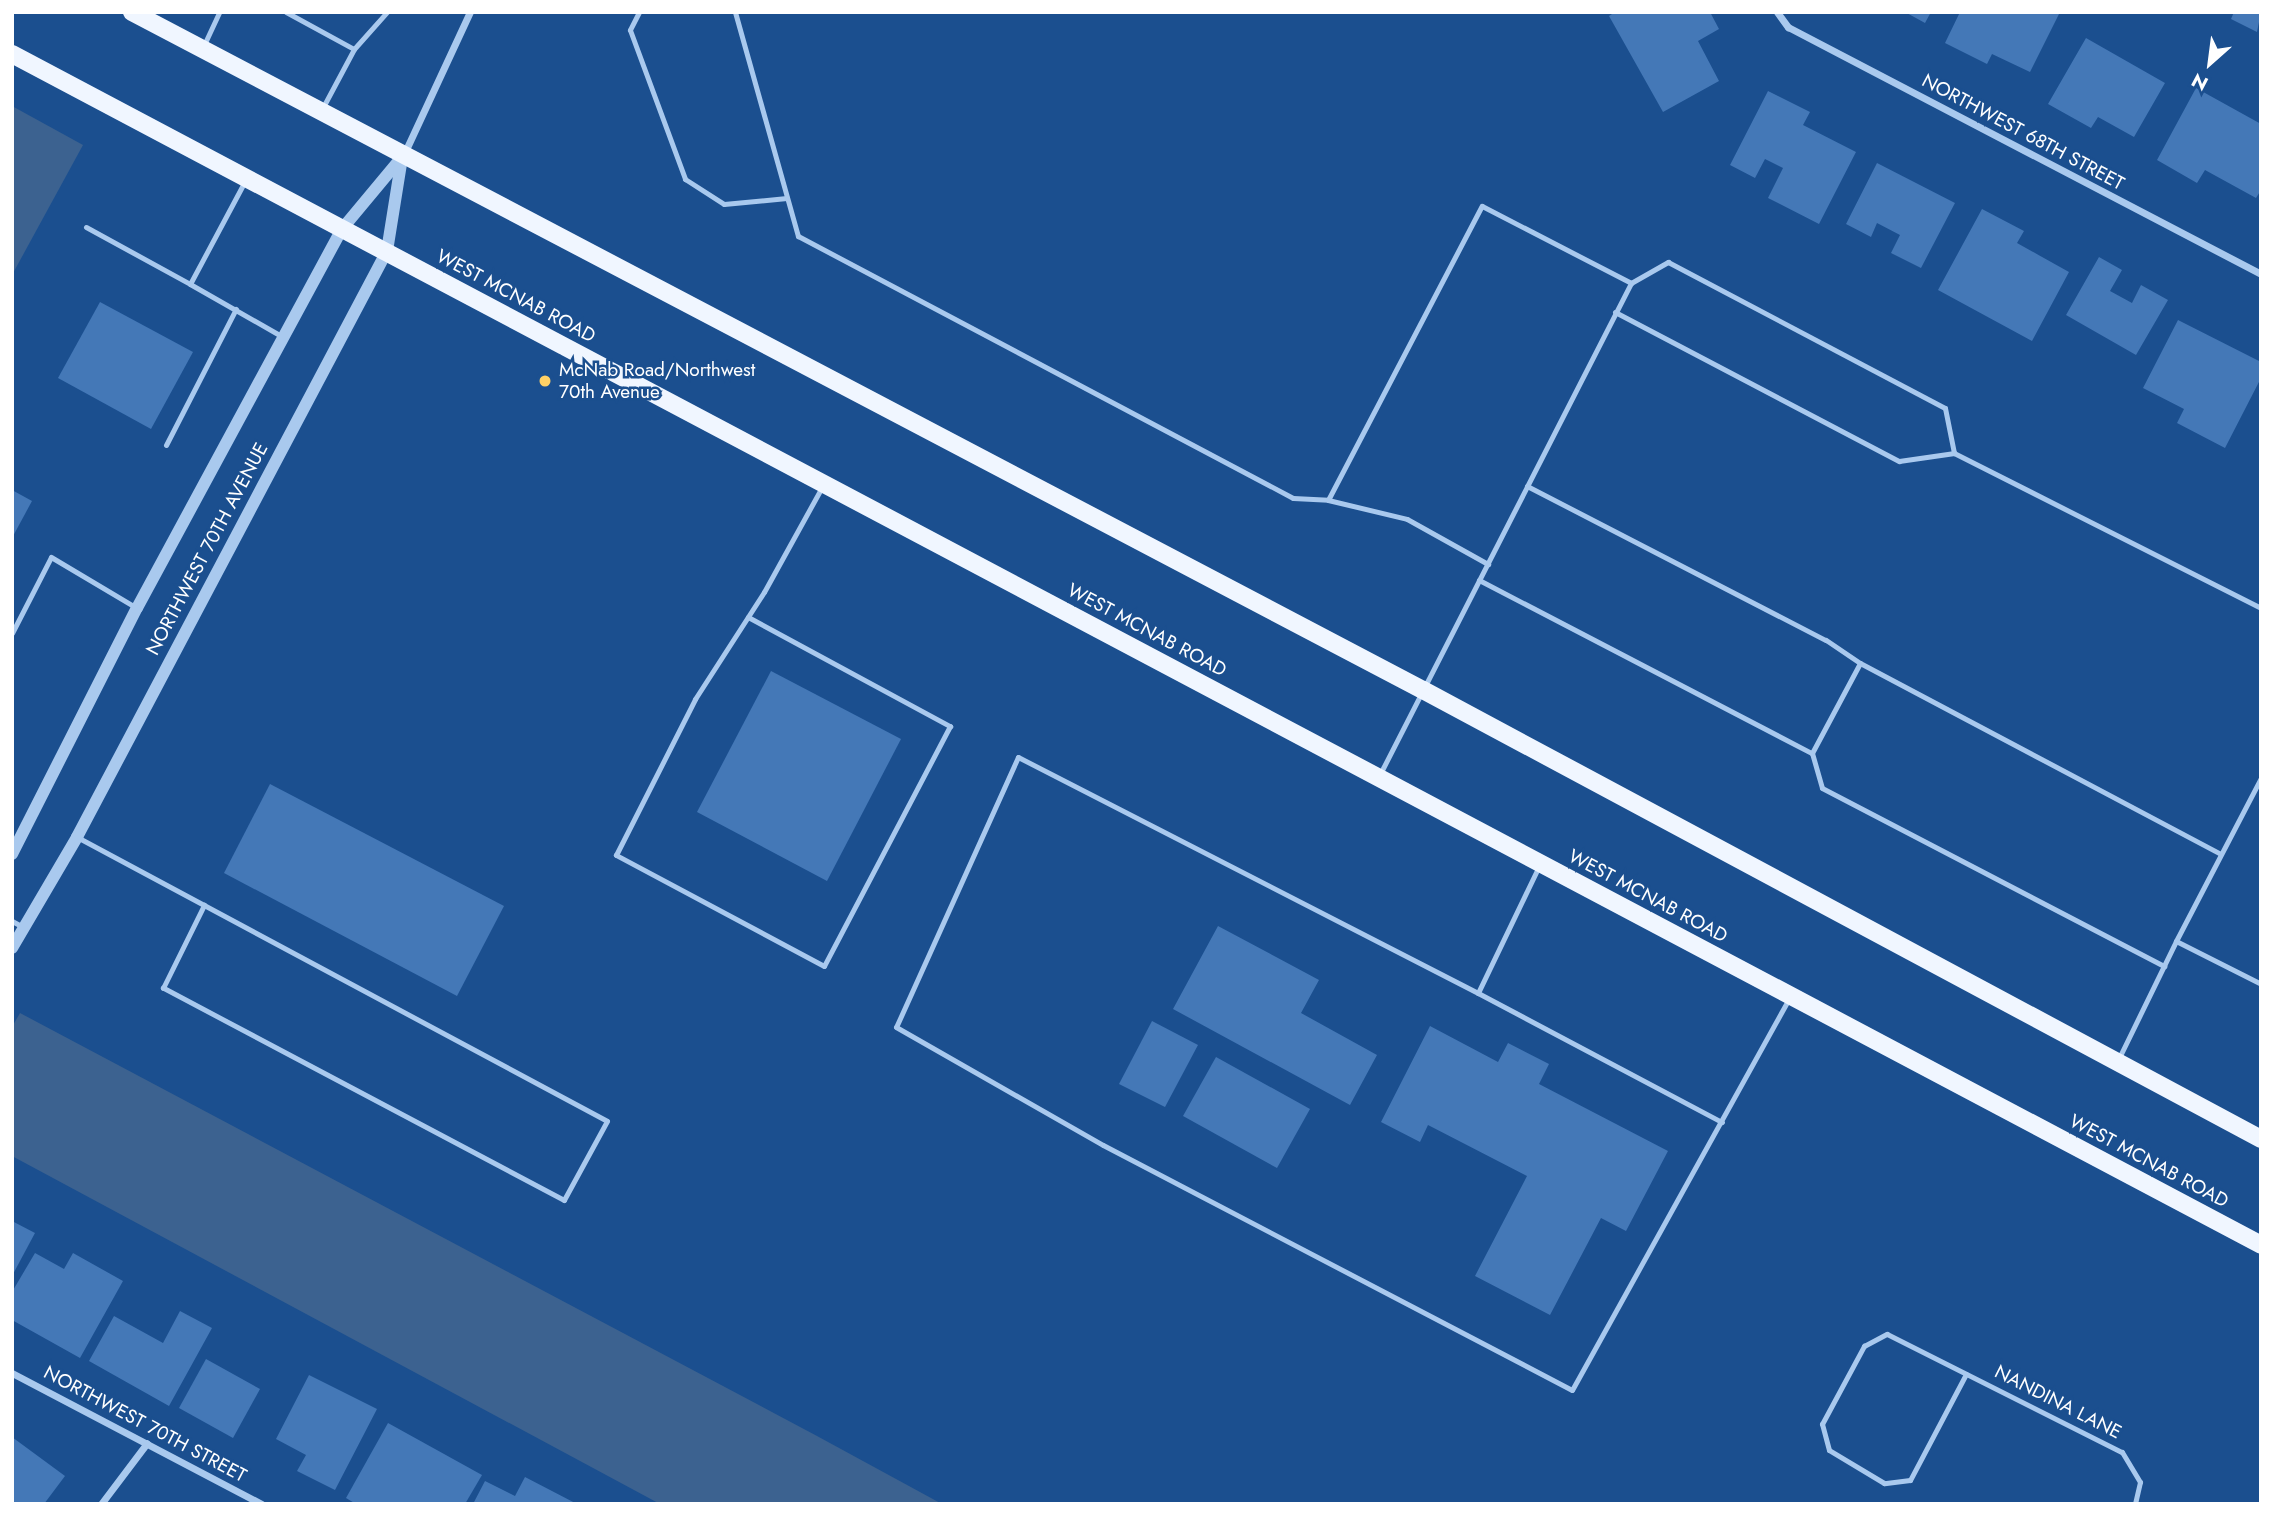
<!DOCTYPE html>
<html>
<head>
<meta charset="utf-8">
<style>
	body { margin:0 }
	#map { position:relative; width:2273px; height:1516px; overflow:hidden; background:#1b4f8f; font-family:Jost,sans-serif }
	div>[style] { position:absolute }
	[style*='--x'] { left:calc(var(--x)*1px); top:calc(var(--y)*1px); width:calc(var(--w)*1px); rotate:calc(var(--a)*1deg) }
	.water>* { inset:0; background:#3c6290 }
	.building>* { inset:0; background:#4478b7 }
	.service>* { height:5px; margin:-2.5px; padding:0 2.5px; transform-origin:2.5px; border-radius:2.5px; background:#a9c9ee }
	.minor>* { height:7px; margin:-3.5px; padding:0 3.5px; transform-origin:3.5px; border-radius:3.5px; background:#a9c9ee }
	.tertiary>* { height:12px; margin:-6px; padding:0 6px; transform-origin:6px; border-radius:6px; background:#a9c9ee }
	.primary>* { height:18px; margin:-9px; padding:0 9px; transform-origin:9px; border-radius:9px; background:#f0f6ff }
	.dots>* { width:19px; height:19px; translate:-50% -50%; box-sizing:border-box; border:4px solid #1b4f8f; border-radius:50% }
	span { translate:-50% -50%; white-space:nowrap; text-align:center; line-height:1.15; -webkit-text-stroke:5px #1b4f8f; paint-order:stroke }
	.street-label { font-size:19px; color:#fff }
	.poi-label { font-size:19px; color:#fff }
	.left { translate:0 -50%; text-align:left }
	.frame { position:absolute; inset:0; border:14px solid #fff; pointer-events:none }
	.north { position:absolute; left:2175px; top:28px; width:70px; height:70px; -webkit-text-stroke:5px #1b4f8f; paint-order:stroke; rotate:208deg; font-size:19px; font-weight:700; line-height:28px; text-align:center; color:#fff }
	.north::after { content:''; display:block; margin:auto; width:24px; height:32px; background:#fff; clip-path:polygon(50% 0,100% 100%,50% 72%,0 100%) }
</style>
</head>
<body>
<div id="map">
	<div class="water">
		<div style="clip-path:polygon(12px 106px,83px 145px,12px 275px)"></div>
		<div style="clip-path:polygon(20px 1013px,817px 1436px,942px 1504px,660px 1504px,12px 1156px,12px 1027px)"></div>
	</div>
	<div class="building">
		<div style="clip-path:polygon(1615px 12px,1710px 12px,1719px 29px,1698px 41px,1719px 81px,1663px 112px,1609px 16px)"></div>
		<div style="clip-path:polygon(1905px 12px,1931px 12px,1925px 23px)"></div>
		<div style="clip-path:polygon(1960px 12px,2060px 12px,2030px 72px,1992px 54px,1987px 64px,1945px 43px)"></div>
		<div style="clip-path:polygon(2234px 12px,2261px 12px,2257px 32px,2231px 19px)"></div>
		<div style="clip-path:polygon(2086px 38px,2165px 83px,2134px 137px,2098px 117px,2091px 128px,2048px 104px)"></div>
		<div style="clip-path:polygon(2196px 88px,2261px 124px,2261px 190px,2256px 198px,2205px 170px,2197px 183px,2157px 160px)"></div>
		<div style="clip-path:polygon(1768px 91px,1810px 112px,1803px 125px,1856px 152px,1819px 224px,1768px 198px,1783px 168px,1765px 159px,1755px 178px,1730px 165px)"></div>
		<div style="clip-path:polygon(1877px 163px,1955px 203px,1921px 268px,1891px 253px,1900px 235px,1877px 223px,1871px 237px,1846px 224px)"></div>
		<div style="clip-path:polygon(1982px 209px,2024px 231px,2017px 243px,2069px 272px,2032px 341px,1938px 290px)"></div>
		<div style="clip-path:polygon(2099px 257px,2122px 270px,2110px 291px,2132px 303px,2141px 285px,2168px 300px,2136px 355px,2066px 315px)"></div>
		<div style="clip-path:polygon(100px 302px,193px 352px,151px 429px,58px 378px)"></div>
		<div style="clip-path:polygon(2178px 320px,2261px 362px,2261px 378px,2225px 448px,2177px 423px,2184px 409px,2143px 388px)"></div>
		<div style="clip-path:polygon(12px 490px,32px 501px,12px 538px)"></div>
		<div style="clip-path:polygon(771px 671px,901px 739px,827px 881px,697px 812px)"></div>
		<div style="clip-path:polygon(270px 784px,504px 906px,457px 996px,224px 873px)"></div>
		<div style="clip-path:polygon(1218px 926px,1319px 980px,1301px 1013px,1377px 1055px,1350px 1105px,1173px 1009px)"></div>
		<div style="clip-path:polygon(1152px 1021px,1198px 1045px,1165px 1107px,1119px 1084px)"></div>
		<div style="clip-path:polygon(1430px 1026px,1498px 1062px,1508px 1043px,1549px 1064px,1539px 1084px,1668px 1151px,1626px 1231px,1601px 1218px,1550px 1315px,1475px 1276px,1527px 1176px,1428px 1125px,1420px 1142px,1381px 1122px)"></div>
		<div style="clip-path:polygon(1216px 1057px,1310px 1109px,1277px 1168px,1183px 1116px)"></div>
		<div style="clip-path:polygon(12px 1221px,35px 1233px,12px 1276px)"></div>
		<div style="clip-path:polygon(35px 1253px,64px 1269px,73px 1253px,123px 1281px,80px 1358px,12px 1320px,12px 1292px)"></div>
		<div style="clip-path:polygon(180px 1311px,212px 1328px,169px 1406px,89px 1361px,114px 1316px,163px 1343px)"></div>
		<div style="clip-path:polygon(206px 1359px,260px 1389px,233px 1438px,179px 1408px)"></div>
		<div style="clip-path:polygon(309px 1375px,377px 1409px,335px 1490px,297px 1471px,306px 1455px,276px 1439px)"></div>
		<div style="clip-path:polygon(388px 1423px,482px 1475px,465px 1504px,356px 1504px,346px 1498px)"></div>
		<div style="clip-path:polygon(12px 1437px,65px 1476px,44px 1504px,12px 1504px)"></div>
		<div style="clip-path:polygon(525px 1477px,577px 1504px,473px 1504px,485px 1481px,515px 1496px)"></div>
	</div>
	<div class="service">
		<div style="--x:286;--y:12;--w:77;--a:28.6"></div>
		<div style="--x:639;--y:12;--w:20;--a:117"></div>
		<div style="--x:630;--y:30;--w:159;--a:69.7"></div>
		<div style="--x:685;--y:179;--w:46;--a:32.7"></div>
		<div style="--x:724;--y:204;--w:63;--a:-5.4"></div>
		<div style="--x:735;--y:12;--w:233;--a:74.3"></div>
		<div style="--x:798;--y:236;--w:560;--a:27.89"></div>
		<div style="--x:1293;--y:498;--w:35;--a:3"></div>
		<div style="--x:1328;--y:500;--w:332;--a:-62.4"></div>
		<div style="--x:1482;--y:206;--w:168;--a:27.3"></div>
		<div style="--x:1631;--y:283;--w:43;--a:-29.6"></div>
		<div style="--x:1668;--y:262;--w:313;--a:27.8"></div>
		<div style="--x:1945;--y:408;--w:46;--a:78.7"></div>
		<div style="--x:1954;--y:453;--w:344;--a:26.8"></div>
		<div style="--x:203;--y:47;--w:38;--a:-65"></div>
		<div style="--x:322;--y:109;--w:68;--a:-61.9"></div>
		<div style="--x:354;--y:49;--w:50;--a:-48.3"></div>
		<div style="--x:86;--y:227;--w:119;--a:28.7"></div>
		<div style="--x:190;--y:284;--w:117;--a:-61.9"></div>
		<div style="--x:190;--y:284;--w:107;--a:29.7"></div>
		<div style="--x:1615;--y:312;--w:321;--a:27.7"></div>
		<div style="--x:1899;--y:461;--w:56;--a:-8.3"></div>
		<div style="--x:166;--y:445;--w:153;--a:-62.8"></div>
		<div style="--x:1527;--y:486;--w:336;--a:27.3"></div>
		<div style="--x:1826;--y:640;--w:41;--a:34.1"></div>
		<div style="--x:1860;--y:663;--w:408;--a:27.9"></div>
		<div style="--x:1328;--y:500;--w:81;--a:13.5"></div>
		<div style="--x:1407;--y:519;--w:93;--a:29.1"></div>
		<div style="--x:1479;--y:580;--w:375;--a:27.5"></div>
		<div style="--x:1812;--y:753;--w:36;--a:74"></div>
		<div style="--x:1822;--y:788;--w:386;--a:27.5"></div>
		<div style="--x:748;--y:617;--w:230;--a:28.4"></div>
		<div style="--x:950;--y:726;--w:271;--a:117.7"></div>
		<div style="--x:824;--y:966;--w:236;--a:-151.9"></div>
		<div style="--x:616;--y:855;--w:175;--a:-63.1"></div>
		<div style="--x:695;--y:699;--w:127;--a:-57.2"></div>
		<div style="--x:764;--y:592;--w:120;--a:-61.1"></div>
		<div style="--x:12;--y:633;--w:85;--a:-62.8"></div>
		<div style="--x:51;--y:557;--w:100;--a:30.7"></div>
		<div style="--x:1812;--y:753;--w:102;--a:-61.9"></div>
		<div style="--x:1380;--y:774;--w:551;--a:-62.92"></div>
		<div style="--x:77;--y:837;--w:601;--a:28.18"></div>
		<div style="--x:607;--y:1121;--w:90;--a:118.6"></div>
		<div style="--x:564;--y:1200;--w:454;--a:-152.1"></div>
		<div style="--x:163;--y:988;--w:93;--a:-63.7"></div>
		<div style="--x:1539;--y:866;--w:141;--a:115.7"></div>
		<div style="--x:1478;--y:993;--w:276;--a:27.9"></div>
		<div style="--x:12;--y:921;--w:13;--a:29"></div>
		<div style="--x:2176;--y:941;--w:184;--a:-62.5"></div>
		<div style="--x:1478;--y:993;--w:517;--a:-152.84"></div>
		<div style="--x:1018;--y:757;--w:296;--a:114.3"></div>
		<div style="--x:896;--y:1027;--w:238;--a:29.7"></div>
		<div style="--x:1103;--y:1145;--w:529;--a:27.58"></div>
		<div style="--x:1572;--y:1390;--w:448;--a:-61"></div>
		<div style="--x:2118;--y:1060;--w:132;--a:-64"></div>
		<div style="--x:2176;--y:941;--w:95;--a:26.8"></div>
		<div style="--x:1966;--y:1374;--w:120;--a:117.8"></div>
		<div style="--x:1910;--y:1480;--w:26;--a:173"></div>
		<div style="--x:1884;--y:1483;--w:64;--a:-149"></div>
		<div style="--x:1829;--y:1450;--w:27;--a:-105"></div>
		<div style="--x:1822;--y:1424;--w:89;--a:-61.7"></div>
		<div style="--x:1864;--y:1346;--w:26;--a:-28"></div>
		<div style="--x:1887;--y:1334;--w:263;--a:26.7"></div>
		<div style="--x:2122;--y:1452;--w:35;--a:59"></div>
		<div style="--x:2140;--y:1482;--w:23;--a:103"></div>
	</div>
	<div class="minor">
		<div style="--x:1777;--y:12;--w:19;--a:54"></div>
		<div style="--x:1788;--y:27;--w:534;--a:27.57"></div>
		<div style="--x:404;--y:154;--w:157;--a:-65.1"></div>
		<div style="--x:12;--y:1373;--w:282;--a:27.7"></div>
		<div style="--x:101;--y:1504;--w:76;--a:-53"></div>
	</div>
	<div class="tertiary">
		<div style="--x:12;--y:854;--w:276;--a:-63.1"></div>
		<div style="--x:137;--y:608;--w:431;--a:-61.6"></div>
		<div style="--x:342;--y:229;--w:94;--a:-50.2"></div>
		<div style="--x:12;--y:948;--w:129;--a:-59.6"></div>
		<div style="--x:77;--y:837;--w:663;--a:-62.12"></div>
		<div style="--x:387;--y:251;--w:95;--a:-80.9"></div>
	</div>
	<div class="primary">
		<div style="--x:132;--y:12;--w:1458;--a:27.71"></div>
		<div style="--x:1423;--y:690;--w:951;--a:28.18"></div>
		<div style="--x:12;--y:54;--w:2545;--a:27.9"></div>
	</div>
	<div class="dots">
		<div style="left:545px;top:381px;background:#ffd166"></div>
	</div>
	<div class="street-label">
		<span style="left:2023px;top:132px;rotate:28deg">NORTHWEST 68TH STREET</span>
		<span style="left:516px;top:296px;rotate:28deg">WEST MCNAB ROAD</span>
		<span style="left:207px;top:549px;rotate:-62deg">NORTHWEST 70TH AVENUE</span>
		<span style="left:1147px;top:630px;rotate:28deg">WEST MCNAB ROAD</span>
		<span style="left:1648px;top:896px;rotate:28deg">WEST MCNAB ROAD</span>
		<span style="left:2149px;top:1161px;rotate:28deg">WEST MCNAB ROAD</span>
		<span style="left:2058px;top:1402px;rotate:27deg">NANDINA LANE</span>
		<span style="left:145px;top:1424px;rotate:28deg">NORTHWEST 70TH STREET</span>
	</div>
	<div class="poi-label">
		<span class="left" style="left:559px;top:381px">McNab Road/Northwest<br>70th Avenue</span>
	</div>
	<div class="frame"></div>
	<div class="north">N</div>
</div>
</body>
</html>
